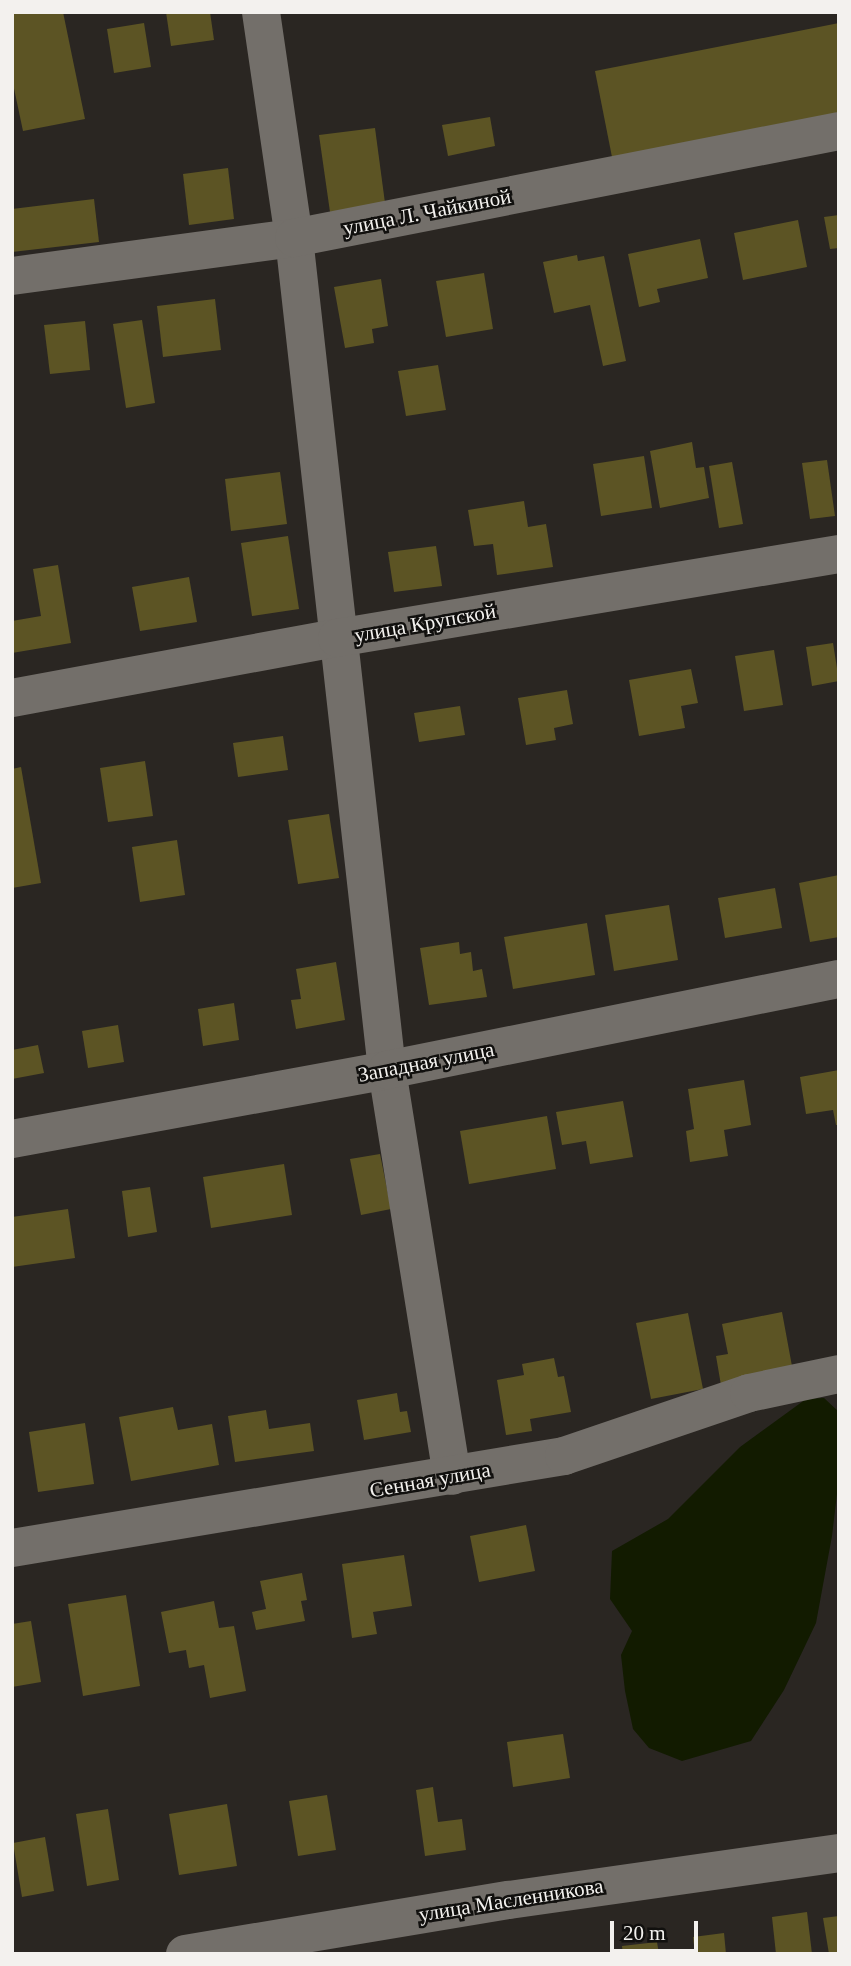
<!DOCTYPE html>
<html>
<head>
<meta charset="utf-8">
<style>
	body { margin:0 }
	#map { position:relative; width:851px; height:1966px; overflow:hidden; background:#2a2622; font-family:Georgia,serif }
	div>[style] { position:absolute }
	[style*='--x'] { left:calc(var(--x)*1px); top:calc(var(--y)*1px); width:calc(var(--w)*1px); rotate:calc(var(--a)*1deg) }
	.water>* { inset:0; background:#121b00 }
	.building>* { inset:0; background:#5c5424 }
	.minor>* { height:38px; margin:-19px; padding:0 19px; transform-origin:19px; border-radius:19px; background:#736f6a }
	span { translate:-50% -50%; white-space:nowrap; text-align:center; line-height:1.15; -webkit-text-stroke:5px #11100e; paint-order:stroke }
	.street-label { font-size:21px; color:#f3f1ee }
	.frame { position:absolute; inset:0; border:14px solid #f3f1ee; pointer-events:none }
	.scale { position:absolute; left:610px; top:1921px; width:88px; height:32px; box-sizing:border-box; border:4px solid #f3f1ee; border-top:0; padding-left:9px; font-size:21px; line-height:24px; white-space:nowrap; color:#f3f1ee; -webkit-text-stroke:5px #11100e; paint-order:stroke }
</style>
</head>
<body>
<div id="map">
	<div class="water">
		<div style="clip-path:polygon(824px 1398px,839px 1412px,839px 1477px,832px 1536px,816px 1623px,784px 1690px,751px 1741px,682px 1761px,649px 1748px,633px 1729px,625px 1691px,621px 1655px,632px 1631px,610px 1599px,612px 1551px,668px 1519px,740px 1447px,806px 1399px)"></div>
	</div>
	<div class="building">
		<div style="clip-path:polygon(12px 12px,63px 12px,85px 119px,23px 131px,12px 79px)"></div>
		<div style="clip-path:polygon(166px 12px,210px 12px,214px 40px,171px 46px)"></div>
		<div style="clip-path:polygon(144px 23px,151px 67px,114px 73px,107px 29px)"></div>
		<div style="clip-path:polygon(839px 23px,839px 114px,612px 157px,595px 71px)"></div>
		<div style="clip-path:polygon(490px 117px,495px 146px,448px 156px,442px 125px)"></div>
		<div style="clip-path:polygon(375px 128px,385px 203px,330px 212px,319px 135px)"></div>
		<div style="clip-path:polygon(228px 168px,234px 219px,189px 225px,183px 174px)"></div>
		<div style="clip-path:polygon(94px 199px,99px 242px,12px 252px,12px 209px)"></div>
		<div style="clip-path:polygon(839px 215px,839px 248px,830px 249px,824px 217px)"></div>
		<div style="clip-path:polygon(798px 220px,807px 267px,743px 280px,734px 233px)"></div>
		<div style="clip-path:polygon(700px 239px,708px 278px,657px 289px,660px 302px,639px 307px,628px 254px)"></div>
		<div style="clip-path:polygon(577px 255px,578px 261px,604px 256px,626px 361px,603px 366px,590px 305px,554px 313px,543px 262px)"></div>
		<div style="clip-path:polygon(484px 273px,493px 329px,446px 337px,436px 281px)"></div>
		<div style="clip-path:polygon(381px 279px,388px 326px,372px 329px,374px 343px,345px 348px,334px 287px)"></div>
		<div style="clip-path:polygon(215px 299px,221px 350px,163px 357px,157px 306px)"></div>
		<div style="clip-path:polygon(142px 320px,155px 403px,126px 408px,113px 324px)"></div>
		<div style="clip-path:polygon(85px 321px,90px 370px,50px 374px,44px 325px)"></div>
		<div style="clip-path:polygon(438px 365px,446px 410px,406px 416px,398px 371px)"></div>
		<div style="clip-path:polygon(692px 442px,696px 468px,704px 467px,709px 498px,660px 508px,650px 451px)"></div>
		<div style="clip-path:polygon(644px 456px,652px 508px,601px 516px,593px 464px)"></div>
		<div style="clip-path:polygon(827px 460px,835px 516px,810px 519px,802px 463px)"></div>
		<div style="clip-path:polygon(732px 462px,743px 524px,719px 528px,709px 466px)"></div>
		<div style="clip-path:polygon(280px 472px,287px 524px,231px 531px,225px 479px)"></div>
		<div style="clip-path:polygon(524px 501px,528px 527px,546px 524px,553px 567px,497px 575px,493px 544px,474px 546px,468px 510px)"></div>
		<div style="clip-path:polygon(288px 536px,299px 609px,252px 616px,241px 543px)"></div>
		<div style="clip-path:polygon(436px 546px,442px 586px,394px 592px,388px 552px)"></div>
		<div style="clip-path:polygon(58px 565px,71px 643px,12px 653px,12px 621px,41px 616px,33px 569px)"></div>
		<div style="clip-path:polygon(189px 577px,197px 622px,140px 631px,132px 587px)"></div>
		<div style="clip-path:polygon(833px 643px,839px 681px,812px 686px,806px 647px)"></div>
		<div style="clip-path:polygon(774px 650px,783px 705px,744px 711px,735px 656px)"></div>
		<div style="clip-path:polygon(691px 669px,698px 703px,681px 706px,685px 728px,639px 736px,629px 680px)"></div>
		<div style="clip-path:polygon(567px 690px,573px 724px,554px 728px,556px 740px,526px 745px,518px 698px)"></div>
		<div style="clip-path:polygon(460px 706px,465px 735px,419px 742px,414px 713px)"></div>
		<div style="clip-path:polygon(283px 736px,288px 770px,238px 777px,233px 743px)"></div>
		<div style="clip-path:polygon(145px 761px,153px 816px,108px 822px,100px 768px)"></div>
		<div style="clip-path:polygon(21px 767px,41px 883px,12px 888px,12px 769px)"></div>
		<div style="clip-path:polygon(329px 814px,339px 878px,298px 884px,288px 820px)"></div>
		<div style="clip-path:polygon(177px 840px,185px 895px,140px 902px,132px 847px)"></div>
		<div style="clip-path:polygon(839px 875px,839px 937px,810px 942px,799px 883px)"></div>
		<div style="clip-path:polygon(775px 888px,782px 928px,725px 938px,718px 898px)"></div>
		<div style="clip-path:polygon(669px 905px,678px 960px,614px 971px,605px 915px)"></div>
		<div style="clip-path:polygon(587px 923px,595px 975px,513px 989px,504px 937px)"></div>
		<div style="clip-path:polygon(459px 942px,460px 954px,471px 952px,473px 971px,482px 969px,487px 997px,429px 1005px,420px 948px)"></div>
		<div style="clip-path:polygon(336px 962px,345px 1020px,296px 1029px,291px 1000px,301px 999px,296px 969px)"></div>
		<div style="clip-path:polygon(234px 1003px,239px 1040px,203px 1046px,198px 1009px)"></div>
		<div style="clip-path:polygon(118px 1025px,124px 1062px,88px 1068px,82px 1031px)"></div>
		<div style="clip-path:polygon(38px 1045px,44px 1073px,12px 1079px,12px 1050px)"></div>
		<div style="clip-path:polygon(839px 1070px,839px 1125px,836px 1125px,833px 1110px,806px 1114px,800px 1077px)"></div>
		<div style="clip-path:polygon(744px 1080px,751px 1125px,724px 1130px,728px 1156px,690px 1162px,686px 1131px,694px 1129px,688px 1089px)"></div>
		<div style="clip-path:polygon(623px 1101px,633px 1157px,590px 1164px,586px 1141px,562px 1145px,556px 1112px)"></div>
		<div style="clip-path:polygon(547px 1116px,556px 1169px,469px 1184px,460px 1131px)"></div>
		<div style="clip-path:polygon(380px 1154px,391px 1209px,361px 1215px,350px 1159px)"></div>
		<div style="clip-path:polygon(284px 1164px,292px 1215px,211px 1228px,203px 1177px)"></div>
		<div style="clip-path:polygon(150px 1187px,157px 1232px,128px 1237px,122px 1191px)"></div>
		<div style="clip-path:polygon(68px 1209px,75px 1258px,12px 1267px,12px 1217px)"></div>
		<div style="clip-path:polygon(782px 1312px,794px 1377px,722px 1391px,716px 1356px,728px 1354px,722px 1324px)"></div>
		<div style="clip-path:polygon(688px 1313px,703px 1389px,651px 1399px,636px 1323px)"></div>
		<div style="clip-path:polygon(554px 1358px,558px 1377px,564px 1376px,571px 1412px,530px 1419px,532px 1431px,506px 1435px,497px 1380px,524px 1375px,522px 1364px)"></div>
		<div style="clip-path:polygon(397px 1393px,400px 1412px,407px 1411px,411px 1432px,364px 1440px,357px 1400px)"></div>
		<div style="clip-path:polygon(173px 1407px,178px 1430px,212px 1424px,219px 1465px,131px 1481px,119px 1417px)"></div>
		<div style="clip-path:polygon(266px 1410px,269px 1429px,310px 1423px,314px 1451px,235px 1462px,228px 1416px)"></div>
		<div style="clip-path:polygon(85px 1423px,94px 1484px,38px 1492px,29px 1432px)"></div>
		<div style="clip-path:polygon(526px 1525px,535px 1571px,479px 1582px,470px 1536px)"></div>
		<div style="clip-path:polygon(404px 1555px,412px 1606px,373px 1612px,377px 1634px,352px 1638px,342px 1564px)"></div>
		<div style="clip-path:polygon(302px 1573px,307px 1600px,301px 1601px,305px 1621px,256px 1630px,252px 1612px,266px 1609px,260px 1581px)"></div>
		<div style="clip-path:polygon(126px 1595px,140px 1686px,83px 1696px,68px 1604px)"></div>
		<div style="clip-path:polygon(214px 1601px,219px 1628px,234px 1626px,246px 1691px,210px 1698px,204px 1665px,189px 1668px,186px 1650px,169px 1653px,161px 1612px)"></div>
		<div style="clip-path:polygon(31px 1621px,41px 1682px,12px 1687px,12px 1624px)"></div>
		<div style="clip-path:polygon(563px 1734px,570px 1778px,513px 1787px,507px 1742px)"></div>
		<div style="clip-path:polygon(433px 1787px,438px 1822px,462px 1819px,466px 1850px,425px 1856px,416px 1790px)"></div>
		<div style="clip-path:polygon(327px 1795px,336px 1850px,298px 1856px,289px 1801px)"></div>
		<div style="clip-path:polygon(227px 1804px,237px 1866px,179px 1875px,169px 1814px)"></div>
		<div style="clip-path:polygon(108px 1809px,119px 1880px,87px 1886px,76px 1814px)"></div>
		<div style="clip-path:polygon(45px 1837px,54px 1891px,22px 1897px,13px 1843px)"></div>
		<div style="clip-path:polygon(807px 1912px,812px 1954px,776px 1954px,772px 1917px)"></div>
		<div style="clip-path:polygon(839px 1916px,839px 1954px,829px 1954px,823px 1918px)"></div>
		<div style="clip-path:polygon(724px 1933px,726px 1954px,695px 1954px,693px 1937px)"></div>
		<div style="clip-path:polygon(657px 1942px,659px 1954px,623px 1954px,622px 1946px)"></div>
	</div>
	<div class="minor">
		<div style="--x:261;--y:12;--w:228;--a:81.7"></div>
		<div style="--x:294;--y:238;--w:837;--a:83.62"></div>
		<div style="--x:387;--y:1070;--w:411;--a:80.9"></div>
		<div style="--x:12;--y:276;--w:285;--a:-7.7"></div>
		<div style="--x:294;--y:238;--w:555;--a:-11.11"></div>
		<div style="--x:12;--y:698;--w:330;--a:-10.5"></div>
		<div style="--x:337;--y:638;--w:509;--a:-9.5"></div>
		<div style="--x:12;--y:1139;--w:381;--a:-10.4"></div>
		<div style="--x:387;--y:1070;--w:461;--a:-11.4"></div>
		<div style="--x:12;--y:1548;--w:560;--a:-9.46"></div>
		<div style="--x:564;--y:1456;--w:195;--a:-18.8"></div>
		<div style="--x:749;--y:1393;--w:92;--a:-11.9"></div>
		<div style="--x:185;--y:1954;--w:328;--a:-9.5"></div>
		<div style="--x:509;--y:1900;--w:333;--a:-8.1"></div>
	</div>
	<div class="street-label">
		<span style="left:427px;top:212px;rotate:-11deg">улица Л. Чайкиной</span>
		<span style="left:425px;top:623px;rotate:-10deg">улица Крупской</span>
		<span style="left:426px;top:1062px;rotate:-11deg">Западная улица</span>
		<span style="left:430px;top:1480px;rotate:-10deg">Сенная улица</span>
		<span style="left:511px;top:1900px;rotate:-9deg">улица Масленникова</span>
	</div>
	<div class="frame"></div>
	<div class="scale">20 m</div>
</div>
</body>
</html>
